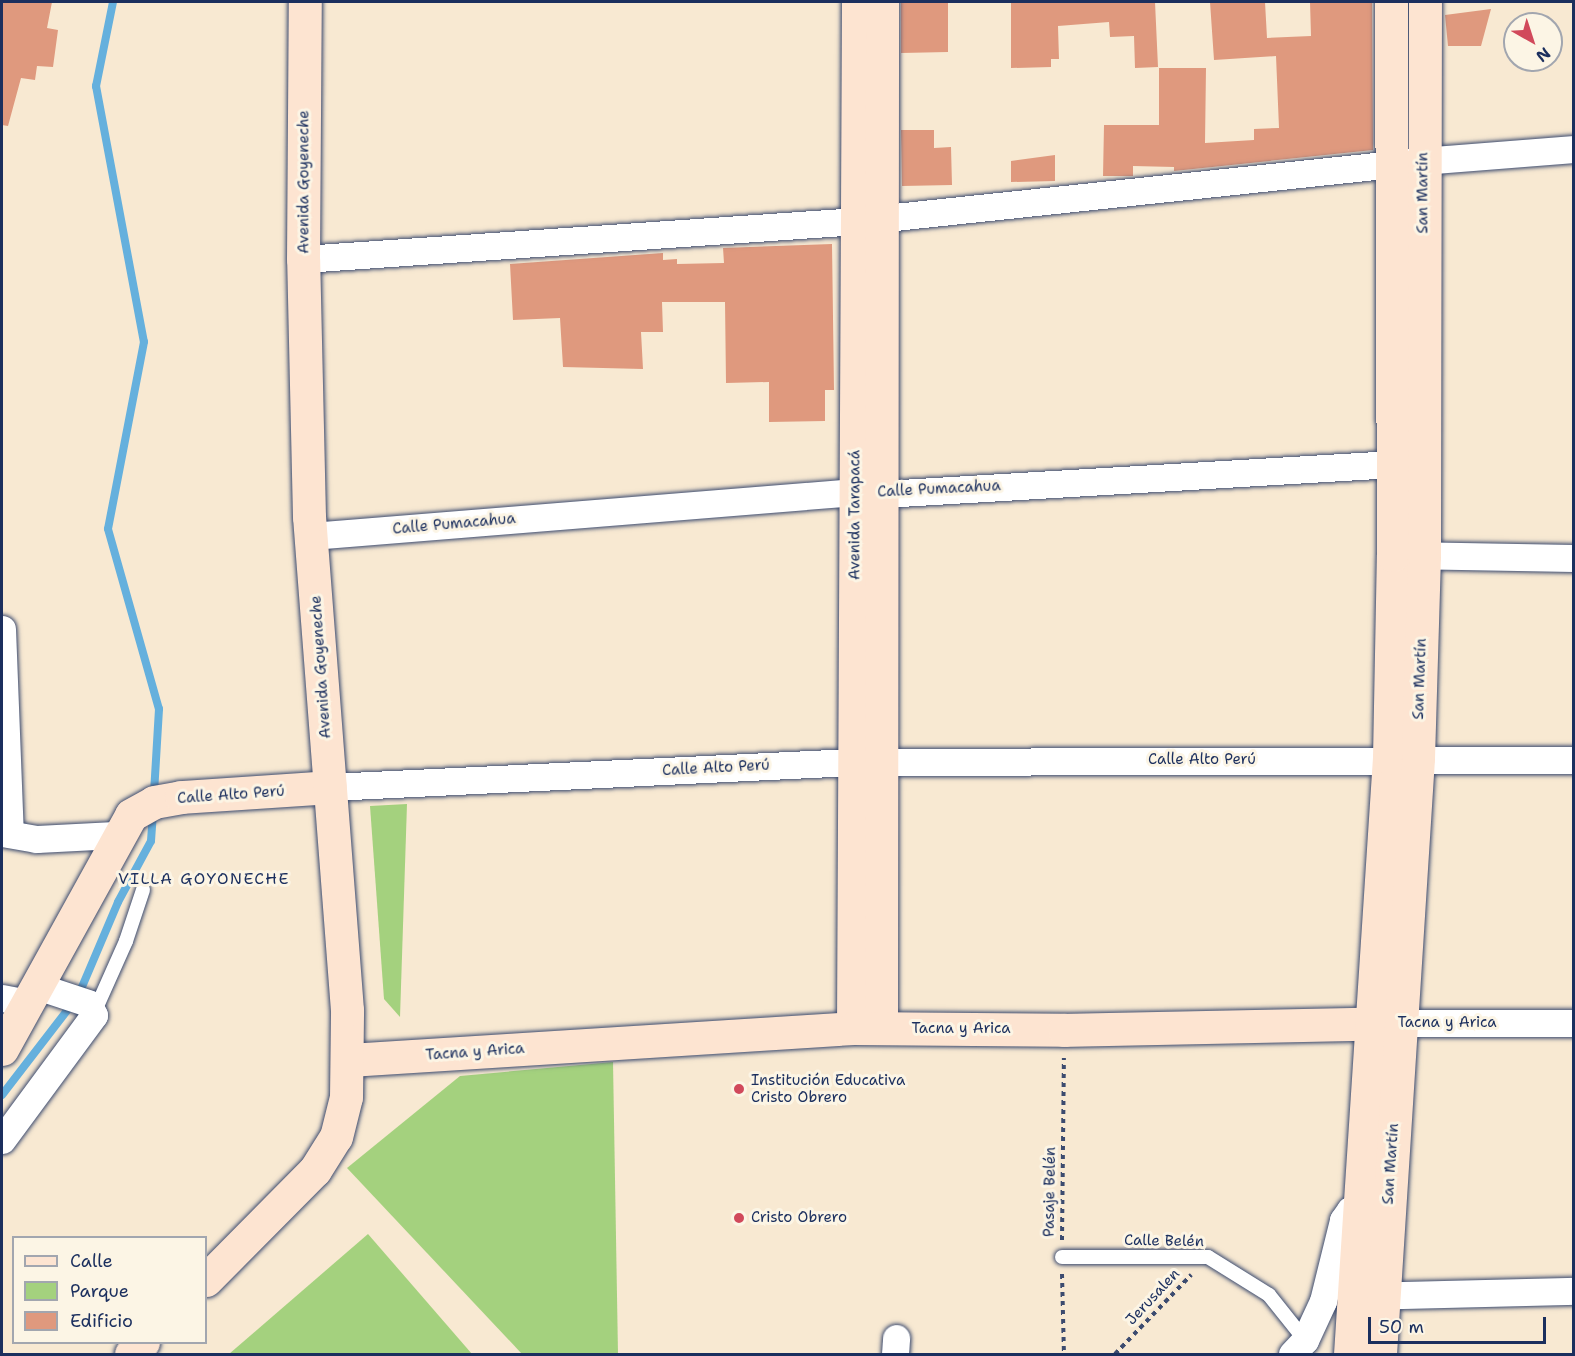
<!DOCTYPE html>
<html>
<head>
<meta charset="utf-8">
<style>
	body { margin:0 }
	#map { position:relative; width:1575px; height:1356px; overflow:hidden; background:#f8e9d2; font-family:"Shantell Sans",sans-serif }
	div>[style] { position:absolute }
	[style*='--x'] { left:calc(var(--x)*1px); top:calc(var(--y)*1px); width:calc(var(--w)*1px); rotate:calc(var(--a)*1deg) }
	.green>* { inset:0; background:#a4d17e }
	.stream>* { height:8px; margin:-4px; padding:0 4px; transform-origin:4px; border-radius:4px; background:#65b0dd }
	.building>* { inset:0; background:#df997e }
	.path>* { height:4px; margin-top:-2px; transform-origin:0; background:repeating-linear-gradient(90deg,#3c4b6f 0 4.5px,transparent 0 9px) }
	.roads { filter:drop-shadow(0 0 2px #3c4b6f) drop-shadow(0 0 2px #3c4b6f) }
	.lane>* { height:14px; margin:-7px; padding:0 7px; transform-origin:7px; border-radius:7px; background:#fff }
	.street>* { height:27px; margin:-13.5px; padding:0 13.5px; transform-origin:13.5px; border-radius:13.5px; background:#fff }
	.secondary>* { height:33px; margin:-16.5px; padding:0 16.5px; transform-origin:16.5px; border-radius:16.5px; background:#fde4d1 }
	.dots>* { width:16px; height:16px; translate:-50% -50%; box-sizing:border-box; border:3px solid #fcf5e5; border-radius:50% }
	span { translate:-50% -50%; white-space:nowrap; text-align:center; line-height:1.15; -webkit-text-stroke:6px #fcf5e5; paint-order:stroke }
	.street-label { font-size:15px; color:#1b2f5e }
	.poi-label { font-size:15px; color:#1b2f5e }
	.left { translate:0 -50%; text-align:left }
	.neighbourhood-label { font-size:16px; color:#1b2f5e; letter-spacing:1.5px }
	.frame { position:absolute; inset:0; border:3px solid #1b2f5e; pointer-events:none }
	.legend { position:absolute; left:12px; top:1236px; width:195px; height:108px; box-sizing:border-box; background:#fcf5e5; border:2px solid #a2a6af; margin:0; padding:8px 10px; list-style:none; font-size:18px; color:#1b2f5e }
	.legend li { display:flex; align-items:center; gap:12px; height:30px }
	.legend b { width:30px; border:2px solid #a2a6af }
	.north { position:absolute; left:1503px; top:12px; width:60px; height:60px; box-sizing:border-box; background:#fcf5e5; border:2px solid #a2a6af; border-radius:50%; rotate:141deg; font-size:16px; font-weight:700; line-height:24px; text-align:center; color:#1b2f5e }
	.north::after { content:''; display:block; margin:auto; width:21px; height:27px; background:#d1495b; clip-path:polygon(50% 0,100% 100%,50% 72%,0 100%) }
	.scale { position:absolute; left:1368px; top:1317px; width:178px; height:27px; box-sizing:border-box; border:3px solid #1b2f5e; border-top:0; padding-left:8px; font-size:18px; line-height:21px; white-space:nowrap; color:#1b2f5e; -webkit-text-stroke:4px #fcf5e5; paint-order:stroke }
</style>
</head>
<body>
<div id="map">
	<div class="green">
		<div style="clip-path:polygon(407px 804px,400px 1017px,384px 999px,370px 806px)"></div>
		<div style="clip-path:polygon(613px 1062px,618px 1354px,522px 1354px,347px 1168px,460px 1076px)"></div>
		<div style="clip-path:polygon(368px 1234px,472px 1354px,229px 1354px)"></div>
	</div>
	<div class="stream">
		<div style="--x:113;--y:2;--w:86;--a:101.4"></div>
		<div style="--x:96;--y:86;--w:260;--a:79.4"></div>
		<div style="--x:144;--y:342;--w:190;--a:100.9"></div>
		<div style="--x:108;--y:529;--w:187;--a:74.2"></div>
		<div style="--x:159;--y:709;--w:85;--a:93.4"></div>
		<div style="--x:79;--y:994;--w:100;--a:-67"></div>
		<div style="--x:118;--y:902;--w:69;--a:-61.6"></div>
		<div style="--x:151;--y:841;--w:29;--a:-86"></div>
		<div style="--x:2;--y:1095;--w:115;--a:-52.4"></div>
	</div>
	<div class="building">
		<div style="clip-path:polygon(2px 2px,52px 2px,47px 28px,58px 30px,53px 67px,37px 66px,35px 80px,21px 78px,8px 126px,2px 125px)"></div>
		<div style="clip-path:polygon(901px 2px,948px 2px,948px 52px,901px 53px)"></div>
		<div style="clip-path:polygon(1011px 2px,1155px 2px,1158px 67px,1135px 68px,1134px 36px,1110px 37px,1109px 22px,1058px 26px,1059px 59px,1051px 59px,1051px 67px,1011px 68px)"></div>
		<div style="clip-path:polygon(1210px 2px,1265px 2px,1267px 38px,1311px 36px,1310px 2px,1372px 2px,1373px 150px,1174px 171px,1174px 167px,1133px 166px,1133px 176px,1103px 176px,1104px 125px,1159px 125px,1159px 68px,1206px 68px,1205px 143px,1254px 140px,1254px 129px,1279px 128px,1276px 56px,1214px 60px)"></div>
		<div style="clip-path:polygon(1491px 9px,1481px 46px,1448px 46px,1445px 15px)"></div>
		<div style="clip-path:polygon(901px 130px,934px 130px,934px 148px,951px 147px,952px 185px,902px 186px)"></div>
		<div style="clip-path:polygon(1055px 155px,1055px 181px,1011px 182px,1011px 161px)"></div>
		<div style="clip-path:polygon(832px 244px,834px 390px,825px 390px,825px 421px,769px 422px,769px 382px,726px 383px,725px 302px,662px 302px,663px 332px,641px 332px,643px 369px,563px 367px,560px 318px,513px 320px,510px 264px,663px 253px,663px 260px,677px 259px,677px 264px,724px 263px,723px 248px)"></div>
	</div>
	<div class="path">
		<div style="--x:1062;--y:1240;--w:182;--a:-89.4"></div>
		<div style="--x:1062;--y:1274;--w:80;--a:88.6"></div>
		<div style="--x:1115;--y:1354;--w:110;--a:-46.1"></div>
	</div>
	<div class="roads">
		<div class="lane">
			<div style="--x:94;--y:1013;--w:79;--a:-66"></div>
			<div style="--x:126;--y:941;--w:54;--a:-71.6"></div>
			<div style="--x:1062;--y:1257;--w:146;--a:0"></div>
			<div style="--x:1208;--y:1257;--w:72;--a:31.9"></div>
			<div style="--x:1269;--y:1295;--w:58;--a:51.3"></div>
		</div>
		<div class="street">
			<div style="--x:303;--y:259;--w:555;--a:-3.92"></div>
			<div style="--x:857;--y:221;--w:568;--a:-6.06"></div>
			<div style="--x:1422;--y:161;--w:152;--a:-4.5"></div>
			<div style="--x:311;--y:536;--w:546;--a:-4.62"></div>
			<div style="--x:855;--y:492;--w:28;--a:4"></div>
			<div style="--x:883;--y:494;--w:529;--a:-3.36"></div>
			<div style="--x:1404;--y:555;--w:170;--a:1"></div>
			<div style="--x:2;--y:629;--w:205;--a:87.8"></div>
			<div style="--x:330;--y:787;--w:524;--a:-2.74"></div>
			<div style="--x:853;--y:762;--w:721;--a:-0.16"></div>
			<div style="--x:2;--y:833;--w:35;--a:10"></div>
			<div style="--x:36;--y:839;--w:80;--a:-2.9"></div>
			<div style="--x:2;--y:998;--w:25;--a:11"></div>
			<div style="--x:1400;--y:1023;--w:174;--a:0"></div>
			<div style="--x:2;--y:1140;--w:155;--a:-53.6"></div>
			<div style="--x:94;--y:1015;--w:13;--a:-117"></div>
			<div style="--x:88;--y:1003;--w:54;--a:-161.6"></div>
			<div style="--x:1365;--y:1296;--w:209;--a:-1.4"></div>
			<div style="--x:895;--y:1354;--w:16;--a:-86"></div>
			<div style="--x:1292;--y:1354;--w:19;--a:-47"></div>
			<div style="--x:1305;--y:1340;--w:43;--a:-65.2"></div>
			<div style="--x:1323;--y:1301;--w:83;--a:-76.1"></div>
			<div style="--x:1343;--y:1220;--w:12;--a:-55"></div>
			<div style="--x:1350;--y:1210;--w:20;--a:-15"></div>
		</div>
		<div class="secondary">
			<div style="--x:853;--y:1028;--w:1026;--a:-89.72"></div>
			<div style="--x:881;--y:1028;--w:1026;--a:-89.94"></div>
			<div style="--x:2;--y:1049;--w:267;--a:-61.1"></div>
			<div style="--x:131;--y:815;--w:26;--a:-29"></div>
			<div style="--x:154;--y:802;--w:27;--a:-10"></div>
			<div style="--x:181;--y:797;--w:149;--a:-3.8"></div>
			<div style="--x:349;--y:1060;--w:505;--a:-3.63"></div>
			<div style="--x:853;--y:1028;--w:211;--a:0.5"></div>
			<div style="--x:1064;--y:1030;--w:332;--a:-1.2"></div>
			<div style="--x:206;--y:1280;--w:155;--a:-45.3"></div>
			<div style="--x:315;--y:1170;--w:39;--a:-58"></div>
			<div style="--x:336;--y:1137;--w:41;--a:-76"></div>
			<div style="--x:346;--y:1097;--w:87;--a:-89.3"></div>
			<div style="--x:347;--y:1010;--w:494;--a:-94.4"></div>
			<div style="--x:309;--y:517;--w:258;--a:-91.3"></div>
			<div style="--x:303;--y:259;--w:257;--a:-89.6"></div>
			<div style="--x:131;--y:1354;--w:17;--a:-45"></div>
			<div style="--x:1350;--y:1354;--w:597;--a:-86.26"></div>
			<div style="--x:1389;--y:758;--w:203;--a:-88.9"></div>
			<div style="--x:1393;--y:555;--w:553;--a:-90.21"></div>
			<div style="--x:1380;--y:1354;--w:597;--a:-86.35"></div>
			<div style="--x:1418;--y:758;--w:202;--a:-88.3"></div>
			<div style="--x:1424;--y:556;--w:554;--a:-89.9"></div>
		</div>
	</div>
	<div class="dots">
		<div style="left:739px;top:1089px;background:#d1495b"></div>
		<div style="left:739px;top:1218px;background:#d1495b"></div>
	</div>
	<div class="street-label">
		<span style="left:304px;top:182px;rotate:-90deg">Avenida Goyeneche</span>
		<span style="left:1423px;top:193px;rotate:-90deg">San Martín</span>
		<span style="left:939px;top:489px;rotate:-3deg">Calle Pumacahua</span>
		<span style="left:855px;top:515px;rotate:-90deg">Avenida Tarapacá</span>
		<span style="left:454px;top:524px;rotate:-5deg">Calle Pumacahua</span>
		<span style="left:321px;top:667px;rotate:-94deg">Avenida Goyeneche</span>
		<span style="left:1420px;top:679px;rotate:-88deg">San Martín</span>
		<span style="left:1202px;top:760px">Calle Alto Perú</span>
		<span style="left:716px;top:768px;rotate:-3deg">Calle Alto Perú</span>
		<span style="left:231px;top:795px;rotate:-4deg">Calle Alto Perú</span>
		<span style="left:1447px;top:1023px">Tacna y Arica</span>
		<span style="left:961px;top:1029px">Tacna y Arica</span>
		<span style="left:475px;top:1052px;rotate:-4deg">Tacna y Arica</span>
		<span style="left:1391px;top:1164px;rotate:-86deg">San Martín</span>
		<span style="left:1050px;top:1192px;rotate:-89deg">Pasaje Belén</span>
		<span style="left:1164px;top:1241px;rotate:1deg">Calle Belén</span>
		<span style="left:1153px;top:1297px;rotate:-47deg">Jerusalen</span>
	</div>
	<div class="poi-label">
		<span class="left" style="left:751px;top:1089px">Institución Educativa<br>Cristo Obrero</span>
		<span class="left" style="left:751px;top:1218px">Cristo Obrero</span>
	</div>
	<div class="neighbourhood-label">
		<span style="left:204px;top:879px">VILLA GOYONECHE</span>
	</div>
	<div class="frame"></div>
	<ul class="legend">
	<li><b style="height:8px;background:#fde4d1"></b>Calle</li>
	<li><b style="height:16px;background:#a4d17e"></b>Parque</li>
	<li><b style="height:16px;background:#df997e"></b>Edificio</li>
	</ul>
	<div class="north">N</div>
	<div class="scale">50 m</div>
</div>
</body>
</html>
